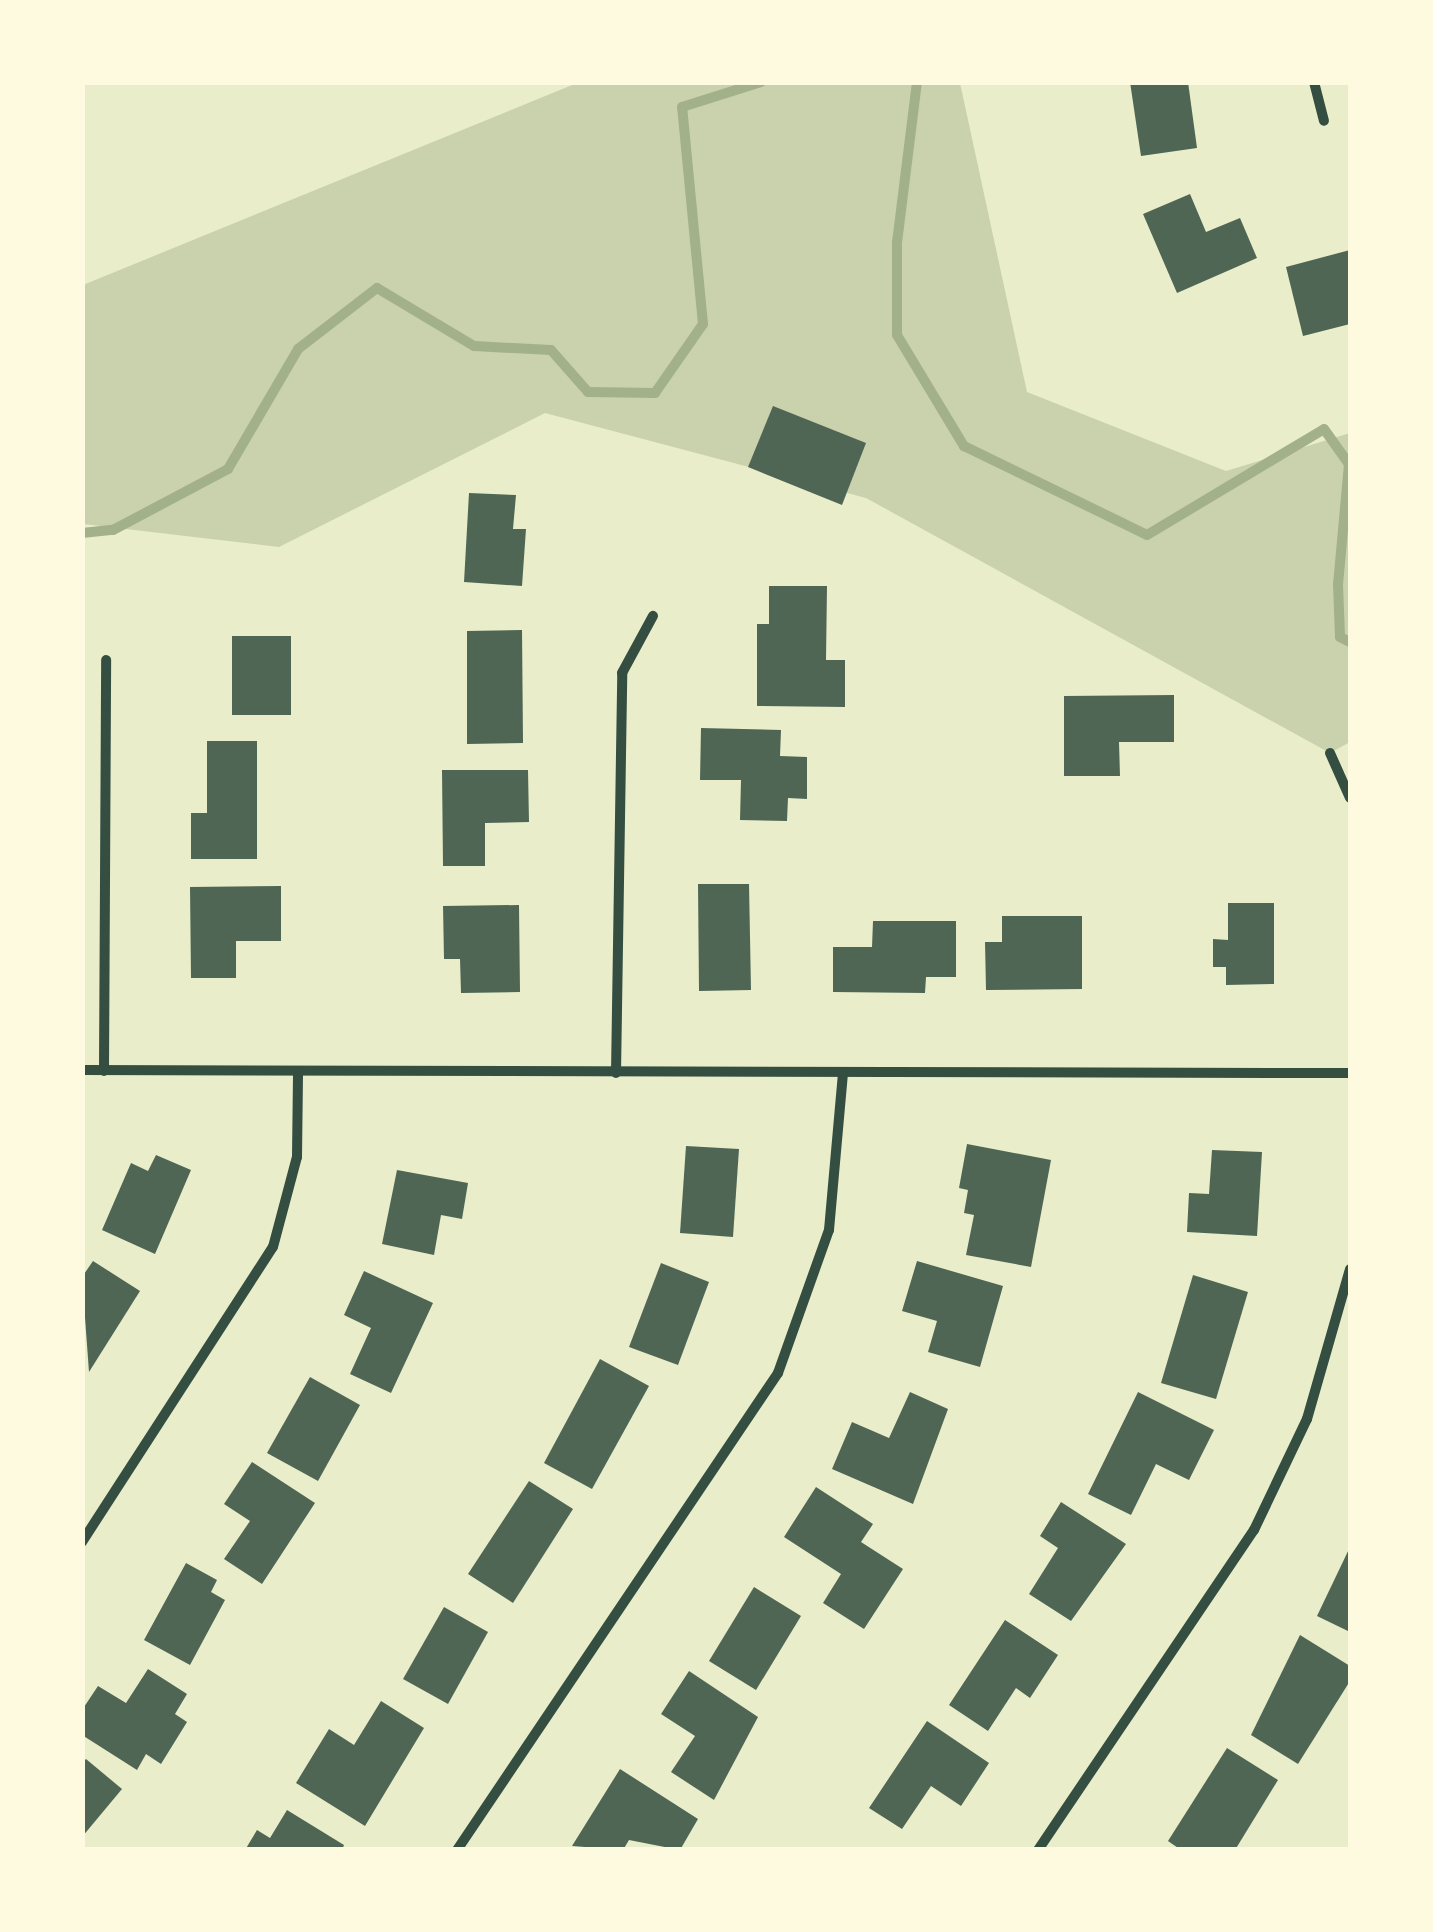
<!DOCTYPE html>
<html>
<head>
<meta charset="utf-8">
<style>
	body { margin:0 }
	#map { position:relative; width:1433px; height:1932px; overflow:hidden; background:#e9edc9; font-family:"Public Sans",sans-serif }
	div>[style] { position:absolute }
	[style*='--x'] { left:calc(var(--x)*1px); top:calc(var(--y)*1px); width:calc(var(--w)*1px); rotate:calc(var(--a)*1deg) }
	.green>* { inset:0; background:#cad2ad }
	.stream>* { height:10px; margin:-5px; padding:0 5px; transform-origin:5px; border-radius:5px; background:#a3b18a }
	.building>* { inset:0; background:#4f6655 }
	.minor>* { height:10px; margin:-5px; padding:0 5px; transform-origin:5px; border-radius:5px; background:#344e41 }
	span { translate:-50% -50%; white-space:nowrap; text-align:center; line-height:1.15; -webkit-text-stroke:10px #fefae0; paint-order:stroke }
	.frame { position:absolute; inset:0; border:85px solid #fefae0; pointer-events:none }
</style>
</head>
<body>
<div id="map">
	<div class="green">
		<div style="clip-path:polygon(577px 83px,960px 83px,1027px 392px,1226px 471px,1350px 433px,1350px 742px,1330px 753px,866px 498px,545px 413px,279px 547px,83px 524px,83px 285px)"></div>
	</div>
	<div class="stream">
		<div style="--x:917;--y:82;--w:161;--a:97.1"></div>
		<div style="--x:897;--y:242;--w:93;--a:90"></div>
		<div style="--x:897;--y:335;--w:130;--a:58.9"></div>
		<div style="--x:964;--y:446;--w:203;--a:25.9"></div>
		<div style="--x:1147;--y:535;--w:206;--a:-30.9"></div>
		<div style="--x:1324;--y:429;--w:43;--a:54.5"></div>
		<div style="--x:1349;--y:464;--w:121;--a:95.2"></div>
		<div style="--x:1338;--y:584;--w:53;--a:87.8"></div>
		<div style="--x:1340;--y:637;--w:11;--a:27"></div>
		<div style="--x:82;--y:533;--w:31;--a:-6"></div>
		<div style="--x:113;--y:530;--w:130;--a:-27.9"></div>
		<div style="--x:228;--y:469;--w:139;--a:-59.7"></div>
		<div style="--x:298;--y:349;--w:100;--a:-37.7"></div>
		<div style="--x:377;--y:288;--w:113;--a:30.9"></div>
		<div style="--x:474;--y:346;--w:77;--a:3"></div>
		<div style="--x:551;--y:350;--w:56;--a:48.6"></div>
		<div style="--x:588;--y:392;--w:67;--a:0.9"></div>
		<div style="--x:655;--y:393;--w:84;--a:-55.2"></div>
		<div style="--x:703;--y:324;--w:218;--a:-95.5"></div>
		<div style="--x:682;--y:107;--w:83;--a:-17.6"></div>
	</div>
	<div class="building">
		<div style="clip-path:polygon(1130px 82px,1188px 82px,1197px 148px,1141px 156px)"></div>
		<div style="clip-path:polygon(1190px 194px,1206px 232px,1240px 218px,1257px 258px,1177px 293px,1143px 214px)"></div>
		<div style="clip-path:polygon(1350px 250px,1350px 324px,1303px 336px,1286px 267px)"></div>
		<div style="clip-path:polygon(773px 406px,866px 443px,842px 505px,748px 467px)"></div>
		<div style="clip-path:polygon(469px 493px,516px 495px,513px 529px,526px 529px,522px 586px,464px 582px)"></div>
		<div style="clip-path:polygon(769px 586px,827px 586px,826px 660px,845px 660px,845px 707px,757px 706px,757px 624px,769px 624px)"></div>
		<div style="clip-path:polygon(522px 630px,523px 743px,467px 744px,467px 631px)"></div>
		<div style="clip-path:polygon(232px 636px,291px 636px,291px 715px,232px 715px)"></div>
		<div style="clip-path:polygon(1174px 695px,1174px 742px,1119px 742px,1120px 776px,1064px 776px,1064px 696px)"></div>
		<div style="clip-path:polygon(701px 728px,781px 730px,780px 756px,807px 757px,807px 799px,788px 798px,787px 821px,740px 820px,741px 780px,700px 780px)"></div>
		<div style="clip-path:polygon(207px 741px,257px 741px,257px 859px,191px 859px,191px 813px,207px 813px)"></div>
		<div style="clip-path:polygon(442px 770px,528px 770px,529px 822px,485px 823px,485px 866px,443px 866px)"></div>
		<div style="clip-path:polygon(698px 884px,749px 884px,751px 990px,699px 991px)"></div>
		<div style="clip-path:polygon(281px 886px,281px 941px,236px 941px,236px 978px,191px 978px,190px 887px)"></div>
		<div style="clip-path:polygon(1228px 903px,1274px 903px,1274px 984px,1226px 985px,1226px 967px,1213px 967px,1213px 939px,1228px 940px)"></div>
		<div style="clip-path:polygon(519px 905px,520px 992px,461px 993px,460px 959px,444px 959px,443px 906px)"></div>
		<div style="clip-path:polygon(1002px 916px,1082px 916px,1082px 989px,986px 990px,985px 942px,1002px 942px)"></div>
		<div style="clip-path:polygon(873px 921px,956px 921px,956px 977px,926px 977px,925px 993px,833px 992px,833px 947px,872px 947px)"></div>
		<div style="clip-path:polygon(967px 1144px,1051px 1160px,1031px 1267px,966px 1255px,974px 1215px,964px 1213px,968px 1190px,959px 1188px)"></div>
		<div style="clip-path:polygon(686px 1146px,739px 1149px,733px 1237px,680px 1233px)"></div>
		<div style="clip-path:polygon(1212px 1150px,1262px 1152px,1257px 1236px,1187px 1232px,1189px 1193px,1209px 1194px)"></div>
		<div style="clip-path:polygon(156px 1155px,191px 1170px,155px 1254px,102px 1230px,131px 1163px,148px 1171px)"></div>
		<div style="clip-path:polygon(397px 1170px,468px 1183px,462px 1219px,441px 1215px,434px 1255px,382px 1244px)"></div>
		<div style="clip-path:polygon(93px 1261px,140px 1291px,89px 1372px,82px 1277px)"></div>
		<div style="clip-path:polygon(917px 1261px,1003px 1286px,980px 1367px,928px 1352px,937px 1321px,902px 1311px)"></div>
		<div style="clip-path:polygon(661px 1263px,709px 1282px,678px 1365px,629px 1347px)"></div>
		<div style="clip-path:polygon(364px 1271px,433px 1303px,391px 1393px,350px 1374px,371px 1328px,344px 1315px)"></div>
		<div style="clip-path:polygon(1193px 1275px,1248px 1292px,1216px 1399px,1161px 1383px)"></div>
		<div style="clip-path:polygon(600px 1359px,649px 1386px,592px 1489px,544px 1463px)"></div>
		<div style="clip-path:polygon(310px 1377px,360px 1405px,318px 1481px,267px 1453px)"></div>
		<div style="clip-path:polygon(910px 1392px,948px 1409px,913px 1504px,832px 1469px,852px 1422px,889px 1438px)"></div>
		<div style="clip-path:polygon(1138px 1392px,1214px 1430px,1189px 1480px,1156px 1464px,1131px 1515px,1088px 1494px)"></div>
		<div style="clip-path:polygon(252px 1462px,315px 1503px,262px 1584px,224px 1559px,250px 1521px,224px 1504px)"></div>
		<div style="clip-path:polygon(529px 1481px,573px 1509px,513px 1603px,468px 1574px)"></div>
		<div style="clip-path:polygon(816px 1487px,873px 1524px,861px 1542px,903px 1569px,864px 1629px,823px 1603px,841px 1574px,784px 1537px)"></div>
		<div style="clip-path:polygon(1061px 1502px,1126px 1544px,1071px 1621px,1029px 1594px,1058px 1548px,1040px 1536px)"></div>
		<div style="clip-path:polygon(1350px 1547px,1350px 1632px,1317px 1616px)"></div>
		<div style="clip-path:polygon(186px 1563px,217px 1580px,211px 1592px,225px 1600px,190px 1665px,144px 1640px)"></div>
		<div style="clip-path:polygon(754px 1587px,801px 1616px,756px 1690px,709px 1661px)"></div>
		<div style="clip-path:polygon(444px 1607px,488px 1632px,448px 1704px,403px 1679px)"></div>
		<div style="clip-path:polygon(1005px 1620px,1058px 1655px,1030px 1698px,1016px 1688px,988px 1731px,949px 1705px)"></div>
		<div style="clip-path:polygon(1300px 1635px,1350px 1666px,1350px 1681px,1298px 1764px,1251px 1735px)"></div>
		<div style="clip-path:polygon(148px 1669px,187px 1694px,175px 1714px,187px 1722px,161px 1764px,146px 1754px,137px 1770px,82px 1735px,82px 1710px,98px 1686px,126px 1703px)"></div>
		<div style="clip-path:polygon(689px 1671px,758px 1717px,714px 1800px,671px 1772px,695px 1736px,661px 1714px)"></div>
		<div style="clip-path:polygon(381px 1701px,424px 1728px,365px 1826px,296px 1783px,329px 1729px,354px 1745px)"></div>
		<div style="clip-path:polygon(927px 1721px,989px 1763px,961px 1806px,931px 1786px,902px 1829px,869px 1808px)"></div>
		<div style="clip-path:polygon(1227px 1748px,1278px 1780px,1235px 1850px,1181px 1850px,1168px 1841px)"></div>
		<div style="clip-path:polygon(86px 1759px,122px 1789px,82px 1837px,82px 1763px)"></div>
		<div style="clip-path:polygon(620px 1769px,698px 1819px,680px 1850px,629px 1840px,623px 1850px,572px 1846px)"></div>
		<div style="clip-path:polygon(287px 1810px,344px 1845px,342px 1850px,245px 1850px,257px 1830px,270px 1838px)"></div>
	</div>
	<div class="minor">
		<div style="--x:1314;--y:82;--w:40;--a:75.6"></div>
		<div style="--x:1330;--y:753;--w:49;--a:66"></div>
		<div style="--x:82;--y:1070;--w:1268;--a:0.14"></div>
		<div style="--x:104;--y:1071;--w:411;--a:-89.7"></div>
		<div style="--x:616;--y:1073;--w:400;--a:-89.1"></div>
		<div style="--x:622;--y:673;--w:65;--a:-61.5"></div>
		<div style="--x:82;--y:1542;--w:351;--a:-57.1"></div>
		<div style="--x:273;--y:1247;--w:93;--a:-75.1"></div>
		<div style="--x:297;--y:1157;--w:85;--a:-89.3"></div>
		<div style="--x:457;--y:1850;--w:575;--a:-56.06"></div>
		<div style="--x:778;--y:1373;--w:152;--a:-70.4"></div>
		<div style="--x:829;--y:1230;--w:157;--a:-84.9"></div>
		<div style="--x:1038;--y:1850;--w:386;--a:-56"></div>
		<div style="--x:1254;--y:1530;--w:123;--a:-64.5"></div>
		<div style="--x:1307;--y:1419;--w:156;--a:-74"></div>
	</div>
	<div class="frame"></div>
</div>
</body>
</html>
